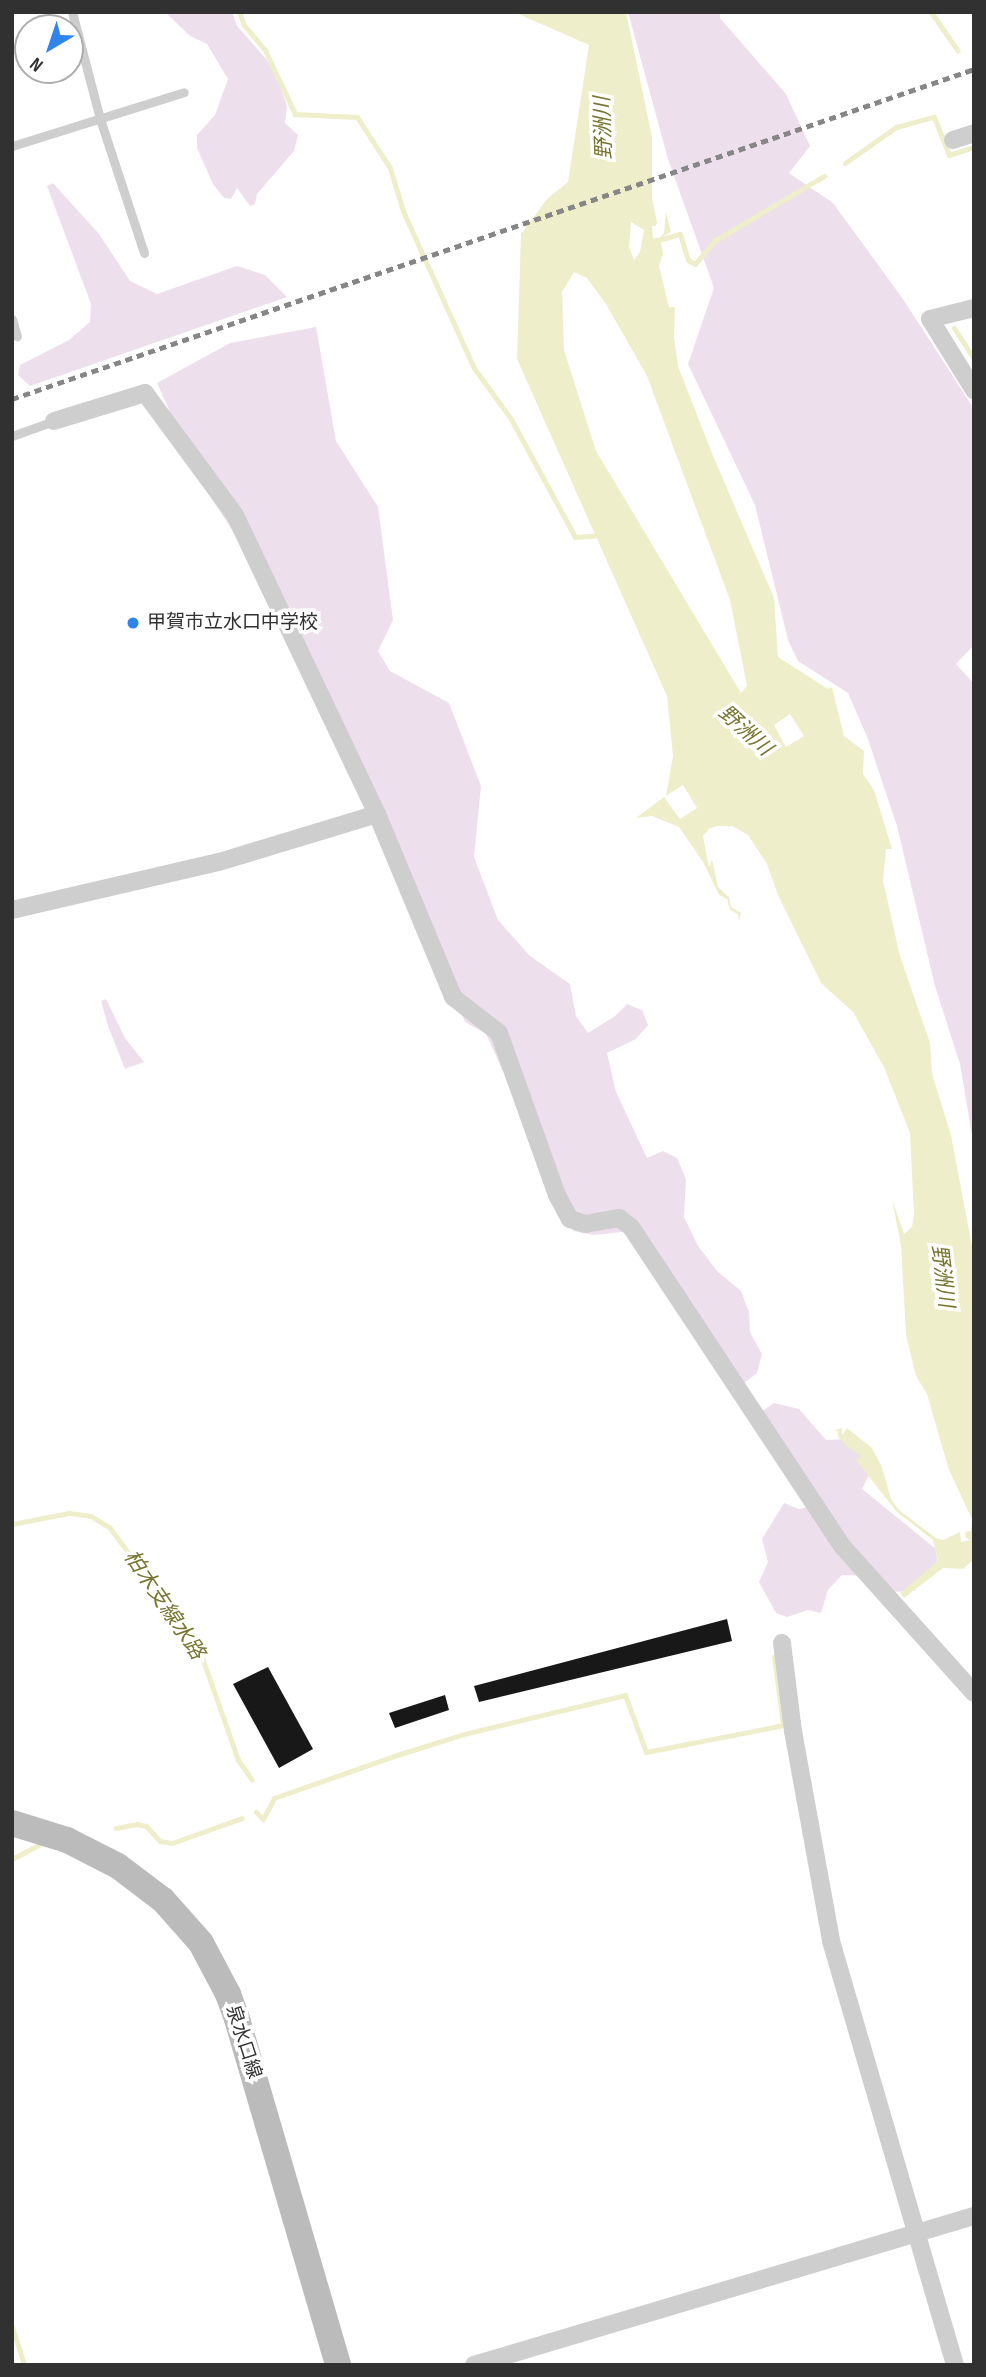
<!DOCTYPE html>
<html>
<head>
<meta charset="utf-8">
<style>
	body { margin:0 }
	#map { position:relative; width:986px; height:2377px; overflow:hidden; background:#fff; font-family:"Sofia Sans Condensed","Noto Sans JP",sans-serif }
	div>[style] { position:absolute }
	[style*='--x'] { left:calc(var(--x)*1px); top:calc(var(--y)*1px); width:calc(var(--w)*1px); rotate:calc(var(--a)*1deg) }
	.green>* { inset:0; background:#eedfed }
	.water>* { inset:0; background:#eeeecb }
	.stream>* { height:5px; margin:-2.5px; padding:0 2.5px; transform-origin:2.5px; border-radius:2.5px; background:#eeeecb }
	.building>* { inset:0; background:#181818 }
	.service>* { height:9px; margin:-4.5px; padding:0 4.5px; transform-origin:4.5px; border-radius:4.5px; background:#cecece }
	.minor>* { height:18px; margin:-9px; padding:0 9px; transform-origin:9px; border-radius:9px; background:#cecece }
	.secondary>* { height:26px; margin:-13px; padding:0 13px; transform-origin:13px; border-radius:13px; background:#bbb }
	.rail>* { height:5px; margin-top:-2.5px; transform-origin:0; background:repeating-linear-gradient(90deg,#868686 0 7px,transparent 0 12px) }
	.dots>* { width:19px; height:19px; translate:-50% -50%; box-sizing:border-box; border:4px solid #fff; border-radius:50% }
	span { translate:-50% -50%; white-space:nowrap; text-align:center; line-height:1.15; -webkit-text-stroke:7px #fff; paint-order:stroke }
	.poi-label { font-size:19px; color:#313131 }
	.left { translate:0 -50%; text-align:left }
	.street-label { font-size:19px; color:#313131 }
	.water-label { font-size:21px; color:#767630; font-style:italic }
	.frame { position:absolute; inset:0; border:14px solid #313131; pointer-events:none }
	.north { position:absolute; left:14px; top:14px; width:70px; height:70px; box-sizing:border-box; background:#fff; border:2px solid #adadad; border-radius:50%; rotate:219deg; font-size:19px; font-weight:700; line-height:28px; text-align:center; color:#313131 }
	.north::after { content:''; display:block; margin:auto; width:24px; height:32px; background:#2f85ec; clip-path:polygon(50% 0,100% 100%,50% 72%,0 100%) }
</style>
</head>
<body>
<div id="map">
	<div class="green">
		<div style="clip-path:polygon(165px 12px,232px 12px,237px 26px,267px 60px,280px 86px,287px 106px,285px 123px,298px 135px,294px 151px,257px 194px,255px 204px,250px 206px,237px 188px,231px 199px,224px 198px,213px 184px,197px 148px,197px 135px,215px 115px,228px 79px,207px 44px,190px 36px)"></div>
		<div style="clip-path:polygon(628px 12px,720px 12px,720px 18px,786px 94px,810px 146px,789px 173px,833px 203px,903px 299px,974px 409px,974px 645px,956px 664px,974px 684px,974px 1147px,960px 1064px,935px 986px,897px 826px,868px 739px,848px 693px,798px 661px,788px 640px,755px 505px,688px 364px,714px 288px,668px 159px)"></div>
		<div style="clip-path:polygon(53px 183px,99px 234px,130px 281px,157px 294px,237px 266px,265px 275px,287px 297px,30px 386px,18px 375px,20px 365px,69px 340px,90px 322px,91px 304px,47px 186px)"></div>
		<div style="clip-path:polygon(316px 327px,336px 441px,378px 507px,393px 620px,378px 651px,390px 671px,449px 703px,481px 786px,474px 857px,498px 920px,530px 956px,570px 984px,576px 1016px,588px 1033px,615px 1016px,627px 1004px,642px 1010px,648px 1025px,636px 1039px,607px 1053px,616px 1092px,647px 1158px,663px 1151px,677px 1158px,686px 1179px,684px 1217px,698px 1246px,717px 1271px,741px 1291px,749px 1312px,750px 1332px,762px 1354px,757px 1373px,743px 1384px,631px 1231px,594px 1235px,573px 1231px,514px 1074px,503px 1071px,486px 1034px,465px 1022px,438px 951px,255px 565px,202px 484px,157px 383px,230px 343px)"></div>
		<div style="clip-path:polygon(106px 999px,125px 1038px,144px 1062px,125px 1069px,108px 1026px,101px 1001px)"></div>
		<div style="clip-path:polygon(774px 1403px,799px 1409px,826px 1440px,847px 1439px,873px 1467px,862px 1489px,936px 1549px,938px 1567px,920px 1578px,915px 1591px,886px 1592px,871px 1576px,842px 1575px,828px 1590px,821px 1613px,808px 1610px,787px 1617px,776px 1613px,759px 1582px,768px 1562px,762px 1539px,784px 1503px,799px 1509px,807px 1507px,757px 1415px)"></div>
	</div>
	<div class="water">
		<div style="clip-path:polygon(evenodd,514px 12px,626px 12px,652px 137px,652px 198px,657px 222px,656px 226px,652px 226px,653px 238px,658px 239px,664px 233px,666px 212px,671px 232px,660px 238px,663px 254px,659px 266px,669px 307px,675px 307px,674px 337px,678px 366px,711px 451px,774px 598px,778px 657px,828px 689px,832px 687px,844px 736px,864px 751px,863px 774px,874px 790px,892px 849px,886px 849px,883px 881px,900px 956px,930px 1043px,932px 1074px,951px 1135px,974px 1257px,974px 1559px,963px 1569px,943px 1568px,904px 1598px,900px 1593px,938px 1561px,933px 1540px,897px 1512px,855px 1459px,861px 1458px,860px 1455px,846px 1445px,838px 1437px,838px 1431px,834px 1430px,842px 1428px,842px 1435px,847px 1428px,872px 1448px,882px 1467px,891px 1499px,899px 1510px,936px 1538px,943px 1540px,960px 1532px,961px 1542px,970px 1540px,966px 1538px,965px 1532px,971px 1531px,972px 1519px,949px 1470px,927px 1394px,916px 1376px,906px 1335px,901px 1246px,892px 1199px,904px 1234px,912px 1227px,914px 1215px,910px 1133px,884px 1067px,853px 1012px,821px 983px,778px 895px,767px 864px,748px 835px,732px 826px,717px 826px,709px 829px,703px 836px,709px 867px,712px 859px,718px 887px,729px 897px,731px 907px,741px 913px,739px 921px,738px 914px,730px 910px,727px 899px,719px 895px,703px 862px,679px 827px,652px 816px,636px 818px,664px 797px,680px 819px,697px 808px,683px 785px,666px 796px,673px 756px,667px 696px,517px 359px,521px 234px,547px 199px,568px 182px,589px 45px,514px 12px,631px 222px,644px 230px,640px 252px,634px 260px,629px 247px,631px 222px,514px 12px,574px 272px,587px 278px,606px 304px,647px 376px,730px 600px,747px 686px,741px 693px,596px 451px,564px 350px,562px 292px,574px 272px,514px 12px,790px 714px,804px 736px,786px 747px,774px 725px,790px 714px)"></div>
	</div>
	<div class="stream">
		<div style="--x:239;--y:12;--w:14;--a:69"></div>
		<div style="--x:244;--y:25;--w:33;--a:50"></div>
		<div style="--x:265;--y:50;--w:71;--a:64.9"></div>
		<div style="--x:295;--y:114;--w:62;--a:2.8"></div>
		<div style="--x:357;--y:117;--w:61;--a:57.1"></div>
		<div style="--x:390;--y:168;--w:45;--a:73.2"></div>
		<div style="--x:403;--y:211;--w:172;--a:65.7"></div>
		<div style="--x:474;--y:368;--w:63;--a:54"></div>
		<div style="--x:511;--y:419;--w:134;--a:61.5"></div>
		<div style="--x:575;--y:537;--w:27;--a:-4"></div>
		<div style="--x:931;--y:12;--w:47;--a:55.3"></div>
		<div style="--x:845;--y:163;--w:62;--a:-35.2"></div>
		<div style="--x:896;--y:127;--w:39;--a:-15"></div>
		<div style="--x:934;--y:117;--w:41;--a:68.5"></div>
		<div style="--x:949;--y:155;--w:26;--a:-18"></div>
		<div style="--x:654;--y:241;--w:27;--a:-15"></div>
		<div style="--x:680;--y:234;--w:27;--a:73"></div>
		<div style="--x:688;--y:260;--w:8;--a:30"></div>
		<div style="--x:695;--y:264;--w:30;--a:-50"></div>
		<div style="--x:714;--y:241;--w:128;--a:-30.6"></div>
		<div style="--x:954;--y:328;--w:37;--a:57"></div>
		<div style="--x:12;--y:1524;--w:58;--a:-10.9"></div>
		<div style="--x:69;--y:1513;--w:22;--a:8"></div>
		<div style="--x:91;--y:1516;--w:22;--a:32"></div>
		<div style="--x:110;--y:1528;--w:150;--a:53.7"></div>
		<div style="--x:199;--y:1649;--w:118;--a:70.6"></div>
		<div style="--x:238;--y:1760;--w:24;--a:55"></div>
		<div style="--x:256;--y:1812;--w:10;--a:45"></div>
		<div style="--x:263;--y:1819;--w:24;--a:-62"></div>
		<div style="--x:274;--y:1798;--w:130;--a:-19.3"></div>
		<div style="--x:397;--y:1755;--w:70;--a:-17.4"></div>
		<div style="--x:464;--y:1734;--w:166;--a:-13.6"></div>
		<div style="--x:625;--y:1695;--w:61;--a:69.8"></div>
		<div style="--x:646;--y:1752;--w:140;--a:-11.1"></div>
		<div style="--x:783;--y:1725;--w:69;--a:-97.5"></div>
		<div style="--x:116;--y:1828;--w:21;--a:-11"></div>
		<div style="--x:137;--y:1824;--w:9;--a:13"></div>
		<div style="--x:146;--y:1826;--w:21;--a:47"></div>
		<div style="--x:160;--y:1841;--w:12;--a:9"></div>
		<div style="--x:172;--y:1843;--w:74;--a:-19.7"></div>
		<div style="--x:12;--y:1859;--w:32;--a:-28"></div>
		<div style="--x:12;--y:2327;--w:40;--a:72"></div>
	</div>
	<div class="building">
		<div style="clip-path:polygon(727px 1619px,732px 1641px,479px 1702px,474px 1686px)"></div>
		<div style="clip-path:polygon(268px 1667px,313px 1749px,279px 1768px,233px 1684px)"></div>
		<div style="clip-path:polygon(445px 1695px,449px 1710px,395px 1728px,389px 1713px)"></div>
	</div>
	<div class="service">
		<div style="--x:72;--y:12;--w:111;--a:75.3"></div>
		<div style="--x:100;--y:119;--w:141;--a:71.8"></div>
		<div style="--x:12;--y:146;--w:180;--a:-17.4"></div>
		<div style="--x:12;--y:319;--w:18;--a:74"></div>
		<div style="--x:12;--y:436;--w:45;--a:-19.7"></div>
	</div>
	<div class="minor">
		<div style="--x:953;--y:140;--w:22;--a:-18"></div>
		<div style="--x:974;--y:308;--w:45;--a:166"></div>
		<div style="--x:930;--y:319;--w:84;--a:58.2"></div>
		<div style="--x:54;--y:421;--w:95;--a:-17.1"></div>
		<div style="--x:145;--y:393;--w:152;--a:53.6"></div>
		<div style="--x:235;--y:515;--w:331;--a:64.6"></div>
		<div style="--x:377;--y:814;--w:198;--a:67.4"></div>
		<div style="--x:453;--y:997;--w:58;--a:38"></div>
		<div style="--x:499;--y:1033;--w:172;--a:70.3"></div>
		<div style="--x:557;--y:1195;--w:27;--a:62"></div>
		<div style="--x:570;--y:1219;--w:16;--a:18"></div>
		<div style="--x:585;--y:1224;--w:35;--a:-10"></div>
		<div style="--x:619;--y:1218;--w:15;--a:37"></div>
		<div style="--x:631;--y:1227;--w:384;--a:56.5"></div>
		<div style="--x:843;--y:1547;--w:196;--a:48.1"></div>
		<div style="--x:12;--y:910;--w:212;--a:-13.1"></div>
		<div style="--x:219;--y:862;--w:165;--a:-16.9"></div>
		<div style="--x:782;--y:1643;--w:89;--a:82.9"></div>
		<div style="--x:793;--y:1731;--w:213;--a:79.7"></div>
		<div style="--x:831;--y:1941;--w:442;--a:73.7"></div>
		<div style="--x:474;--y:2365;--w:522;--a:-16.59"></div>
	</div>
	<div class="secondary">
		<div style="--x:12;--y:1823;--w:58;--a:17.2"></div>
		<div style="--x:67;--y:1840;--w:57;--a:27"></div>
		<div style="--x:118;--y:1866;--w:56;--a:37.1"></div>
		<div style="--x:163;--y:1900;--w:57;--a:48.5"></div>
		<div style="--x:201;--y:1943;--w:58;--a:62.1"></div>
		<div style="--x:228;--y:1994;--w:27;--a:70"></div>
		<div style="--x:237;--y:2019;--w:360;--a:73.7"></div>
	</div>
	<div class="rail">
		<div style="--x:12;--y:399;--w:1017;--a:-18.93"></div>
	</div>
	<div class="dots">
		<div style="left:133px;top:623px;background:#2f85ec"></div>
	</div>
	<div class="poi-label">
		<span class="left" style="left:147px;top:623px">甲賀市立水口中学校</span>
	</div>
	<div class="street-label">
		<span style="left:243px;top:2042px;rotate:72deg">泉水口線</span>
	</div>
	<div class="water-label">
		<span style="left:604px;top:128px;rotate:-92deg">野洲川</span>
		<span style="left:745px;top:731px;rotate:42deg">野洲川</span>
		<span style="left:942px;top:1276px;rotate:83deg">野洲川</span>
		<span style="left:164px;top:1605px;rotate:56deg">柏木支線水路</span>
	</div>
	<div class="frame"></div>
	<div class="north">N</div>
</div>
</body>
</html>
